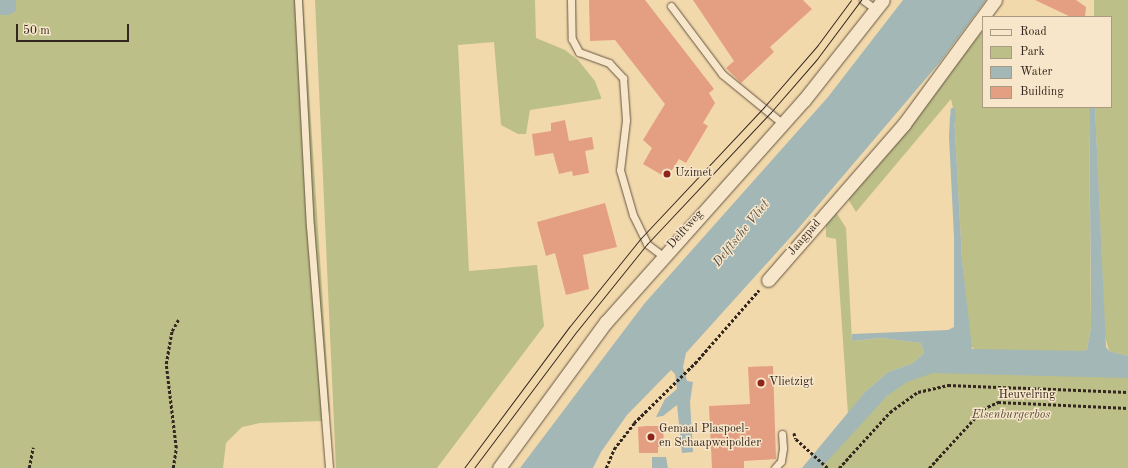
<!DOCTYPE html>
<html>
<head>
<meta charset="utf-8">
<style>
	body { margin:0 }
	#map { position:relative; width:1128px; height:468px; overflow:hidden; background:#f2d9ac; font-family:"Old Standard TT",serif }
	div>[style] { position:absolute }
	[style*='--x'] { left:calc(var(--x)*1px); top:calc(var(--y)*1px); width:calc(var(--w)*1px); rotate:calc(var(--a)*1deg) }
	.green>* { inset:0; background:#bdbf88 }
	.water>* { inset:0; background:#a2b7b6 }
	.stream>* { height:4.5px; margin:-2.25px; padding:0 2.25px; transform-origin:2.25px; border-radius:2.25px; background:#a2b7b6 }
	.building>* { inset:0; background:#e49e81 }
	.path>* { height:2.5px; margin-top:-1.25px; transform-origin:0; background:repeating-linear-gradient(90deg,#34271f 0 3px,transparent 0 5px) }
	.roads { filter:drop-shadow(0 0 1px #645442) drop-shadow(0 0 1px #645442) }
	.lane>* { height:7px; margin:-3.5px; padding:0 3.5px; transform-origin:3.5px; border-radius:3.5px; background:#f7e6c9 }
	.street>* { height:13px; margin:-6.5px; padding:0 6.5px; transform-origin:6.5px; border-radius:6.5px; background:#f7e6c9 }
	.tram>* { height:1px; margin:-0.5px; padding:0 0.5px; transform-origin:0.5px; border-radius:0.5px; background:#34271f }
	.dots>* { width:11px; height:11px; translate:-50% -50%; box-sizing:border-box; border:2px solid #f7e6c9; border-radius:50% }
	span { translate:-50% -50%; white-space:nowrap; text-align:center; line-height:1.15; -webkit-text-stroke:3px #f7e6c9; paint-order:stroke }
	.poi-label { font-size:12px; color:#34271f }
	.left { translate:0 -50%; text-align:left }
	.street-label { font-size:12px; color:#34271f }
	.park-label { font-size:12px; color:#564d39; font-style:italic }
	.water-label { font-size:13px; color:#504b45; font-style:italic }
	.legend { position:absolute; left:982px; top:16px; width:130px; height:92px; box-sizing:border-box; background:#f7e6c9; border:1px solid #a99a85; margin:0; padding:5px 7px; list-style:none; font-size:12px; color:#34271f }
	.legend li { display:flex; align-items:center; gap:8px; height:20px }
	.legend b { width:20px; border:1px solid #a99a85 }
	.scale { position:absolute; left:16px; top:24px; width:113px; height:18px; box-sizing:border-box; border:2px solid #34271f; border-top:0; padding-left:5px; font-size:12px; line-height:14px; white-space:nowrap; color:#34271f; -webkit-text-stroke:3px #f7e6c9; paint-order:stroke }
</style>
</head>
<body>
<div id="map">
	<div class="green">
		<div style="clip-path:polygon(0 0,303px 0,330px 411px,323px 412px,324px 421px,260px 423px,242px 427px,226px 443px,223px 468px,0 468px)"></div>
		<div style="clip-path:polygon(315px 0,535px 0,536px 38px,565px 50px,578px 60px,595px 81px,601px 97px,601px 99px,530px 110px,526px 134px,518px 134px,501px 125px,494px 42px,458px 45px,469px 271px,537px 265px,544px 326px,437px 468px,336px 468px)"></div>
		<div style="clip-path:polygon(1094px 0,1128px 0,1128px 356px,1109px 351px,1105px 336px,1095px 107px,1111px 107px,1111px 17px,1094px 17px)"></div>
		<div style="clip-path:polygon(983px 30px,983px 107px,1089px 107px,1091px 328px,1087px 349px,1083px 351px,976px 351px,970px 345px,962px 259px,954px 113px,951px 99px,856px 212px,848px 199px)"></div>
		<div style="clip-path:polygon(836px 212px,846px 228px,852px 341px,881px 338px,914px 342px,921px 343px,924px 353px,913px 363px,888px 372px,865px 392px,848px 414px,836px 239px,826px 237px,826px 225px)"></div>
		<div style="clip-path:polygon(1128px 364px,1128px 468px,808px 468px,921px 365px)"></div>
	</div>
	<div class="water">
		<div style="clip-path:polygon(0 0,16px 0,16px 11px,9px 15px,0 15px)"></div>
		<div style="clip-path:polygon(903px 0,986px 0,940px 62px,797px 230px,686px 353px,683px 367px,687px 381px,693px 382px,690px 402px,693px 452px,682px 453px,677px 405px,663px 416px,656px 417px,665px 399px,677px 389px,675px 374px,671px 370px,627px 415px,601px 452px,593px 468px,520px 468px,644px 304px,828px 97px)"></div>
		<div style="clip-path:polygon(1089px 107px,1095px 107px,1106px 347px,1109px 351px,1128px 356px,1128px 378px,933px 373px,907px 382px,887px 396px,821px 468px,802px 468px,865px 392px,888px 372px,913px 363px,924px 353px,921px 343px,881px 338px,852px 341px,852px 334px,948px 330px,954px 327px,954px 237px,949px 137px,950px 116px,954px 113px,962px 259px,972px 349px,1083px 351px,1087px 349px,1091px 328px,1091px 296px)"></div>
		<div style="clip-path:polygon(652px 457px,666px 457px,668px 468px,652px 468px)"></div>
	</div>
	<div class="stream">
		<div style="--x:953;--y:110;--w:10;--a:90"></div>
	</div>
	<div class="building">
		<div style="clip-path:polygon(589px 0,645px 0,714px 89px,709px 93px,715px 103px,703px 123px,708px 126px,686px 163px,679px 159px,667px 178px,643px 164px,652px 148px,643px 140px,665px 104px,615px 40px,590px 41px)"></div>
		<div style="clip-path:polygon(693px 0,803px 0,812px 9px,770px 47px,774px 52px,741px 83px,726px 68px,734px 61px)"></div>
		<div style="clip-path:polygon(1035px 0,1076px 0,1086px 7px,1085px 17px,1071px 17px)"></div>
		<div style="clip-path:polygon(565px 120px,569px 141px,592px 137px,594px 149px,585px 151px,589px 173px,573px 176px,572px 171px,559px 174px,553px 153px,535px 156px,532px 134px,551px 131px,551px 123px)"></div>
		<div style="clip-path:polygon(605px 203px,617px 247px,583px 255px,589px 289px,566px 295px,555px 253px,546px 256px,537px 222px)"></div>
		<div style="clip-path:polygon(773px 366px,776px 459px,744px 461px,744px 468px,712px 468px,709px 406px,750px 404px,748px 367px)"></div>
		<div style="clip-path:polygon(646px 426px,663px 426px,664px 447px,658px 447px,658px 453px,639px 453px,638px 427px)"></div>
	</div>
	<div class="path">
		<div style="--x:794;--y:433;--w:6;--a:72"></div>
		<div style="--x:796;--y:439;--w:43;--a:42.2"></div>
		<div style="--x:29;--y:468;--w:21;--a:-79"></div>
		<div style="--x:173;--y:468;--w:20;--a:-81"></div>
		<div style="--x:176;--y:448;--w:85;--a:-96.8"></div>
		<div style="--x:166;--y:364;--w:34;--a:-80"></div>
		<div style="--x:172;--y:331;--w:13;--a:-61"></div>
		<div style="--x:606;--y:468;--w:21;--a:-67"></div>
		<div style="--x:614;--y:449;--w:33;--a:-52"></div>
		<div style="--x:634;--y:423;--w:86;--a:-44.5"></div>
		<div style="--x:695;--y:363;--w:97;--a:-48.8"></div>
		<div style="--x:839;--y:468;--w:76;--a:-47.7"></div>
		<div style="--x:890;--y:412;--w:34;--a:-36"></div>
		<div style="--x:918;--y:392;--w:31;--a:-13"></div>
		<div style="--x:948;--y:385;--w:180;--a:2.2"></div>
		<div style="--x:929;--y:468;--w:80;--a:-47.5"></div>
		<div style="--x:983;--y:409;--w:17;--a:-25"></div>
		<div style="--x:998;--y:402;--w:130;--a:2.6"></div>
	</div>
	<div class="roads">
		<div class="lane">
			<div style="--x:298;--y:0;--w:226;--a:87"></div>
			<div style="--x:310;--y:226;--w:243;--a:85.5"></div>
			<div style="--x:571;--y:0;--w:39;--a:89"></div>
			<div style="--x:572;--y:39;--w:15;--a:62"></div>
			<div style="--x:579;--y:52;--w:32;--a:20"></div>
			<div style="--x:609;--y:63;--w:21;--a:47"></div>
			<div style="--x:623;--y:78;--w:42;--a:85.9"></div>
			<div style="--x:626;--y:120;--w:50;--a:96.8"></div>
			<div style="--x:620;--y:170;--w:47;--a:73.9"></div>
			<div style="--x:633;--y:215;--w:32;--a:64"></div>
			<div style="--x:647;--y:244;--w:20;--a:37"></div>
			<div style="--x:863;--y:0;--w:17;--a:36"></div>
			<div style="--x:671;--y:6;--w:85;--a:53.1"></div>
			<div style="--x:722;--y:74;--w:79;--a:39.3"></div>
			<div style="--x:775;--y:468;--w:9;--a:-49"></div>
			<div style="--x:781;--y:461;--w:13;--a:-81"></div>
			<div style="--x:783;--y:448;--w:14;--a:-94"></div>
		</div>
		<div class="street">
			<div style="--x:768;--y:280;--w:207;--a:-48.9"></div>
			<div style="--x:904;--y:124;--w:154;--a:-53.7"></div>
			<div style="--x:499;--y:468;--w:181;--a:-53.8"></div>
			<div style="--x:606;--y:322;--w:297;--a:-48.3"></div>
			<div style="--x:804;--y:100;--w:127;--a:-51.7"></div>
		</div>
	</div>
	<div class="tram">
		<div style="--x:464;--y:468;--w:177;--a:-53.3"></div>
		<div style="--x:570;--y:326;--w:113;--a:-51.1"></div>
		<div style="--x:641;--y:238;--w:180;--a:-46.8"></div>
		<div style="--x:764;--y:107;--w:81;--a:-49"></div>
		<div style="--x:817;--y:46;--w:57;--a:-53.5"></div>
		<div style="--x:474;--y:468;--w:171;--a:-53.1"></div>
		<div style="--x:577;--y:331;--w:112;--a:-51.2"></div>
		<div style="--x:647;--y:244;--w:181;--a:-46.8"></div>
		<div style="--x:771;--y:112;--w:70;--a:-49"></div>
		<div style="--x:817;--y:59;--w:74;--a:-53.3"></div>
	</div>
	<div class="dots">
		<div style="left:667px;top:174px;background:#8f2418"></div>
		<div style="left:761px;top:383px;background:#8f2418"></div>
		<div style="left:651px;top:437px;background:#8f2418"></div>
	</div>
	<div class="poi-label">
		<span class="left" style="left:675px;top:174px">Uzimet</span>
		<span class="left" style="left:769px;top:383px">Vlietzigt</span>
		<span class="left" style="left:659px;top:437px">Gemaal Plaspoel-<br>en Schaapweipolder</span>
	</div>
	<div class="street-label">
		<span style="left:686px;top:230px;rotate:-48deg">Delftweg</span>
		<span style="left:805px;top:238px;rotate:-49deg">Jaagpad</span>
		<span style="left:1027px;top:396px">Heuvelring</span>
	</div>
	<div class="park-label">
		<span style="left:1011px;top:416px">Elsenburgerbos</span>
	</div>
	<div class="water-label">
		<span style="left:742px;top:234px;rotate:-51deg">Delftsche Vliet</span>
	</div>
	<ul class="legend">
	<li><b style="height:5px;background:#f7e6c9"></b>Road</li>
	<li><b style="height:11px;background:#bdbf88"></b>Park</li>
	<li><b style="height:11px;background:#a2b7b6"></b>Water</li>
	<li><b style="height:11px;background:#e49e81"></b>Building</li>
	</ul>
	<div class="scale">50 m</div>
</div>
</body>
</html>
